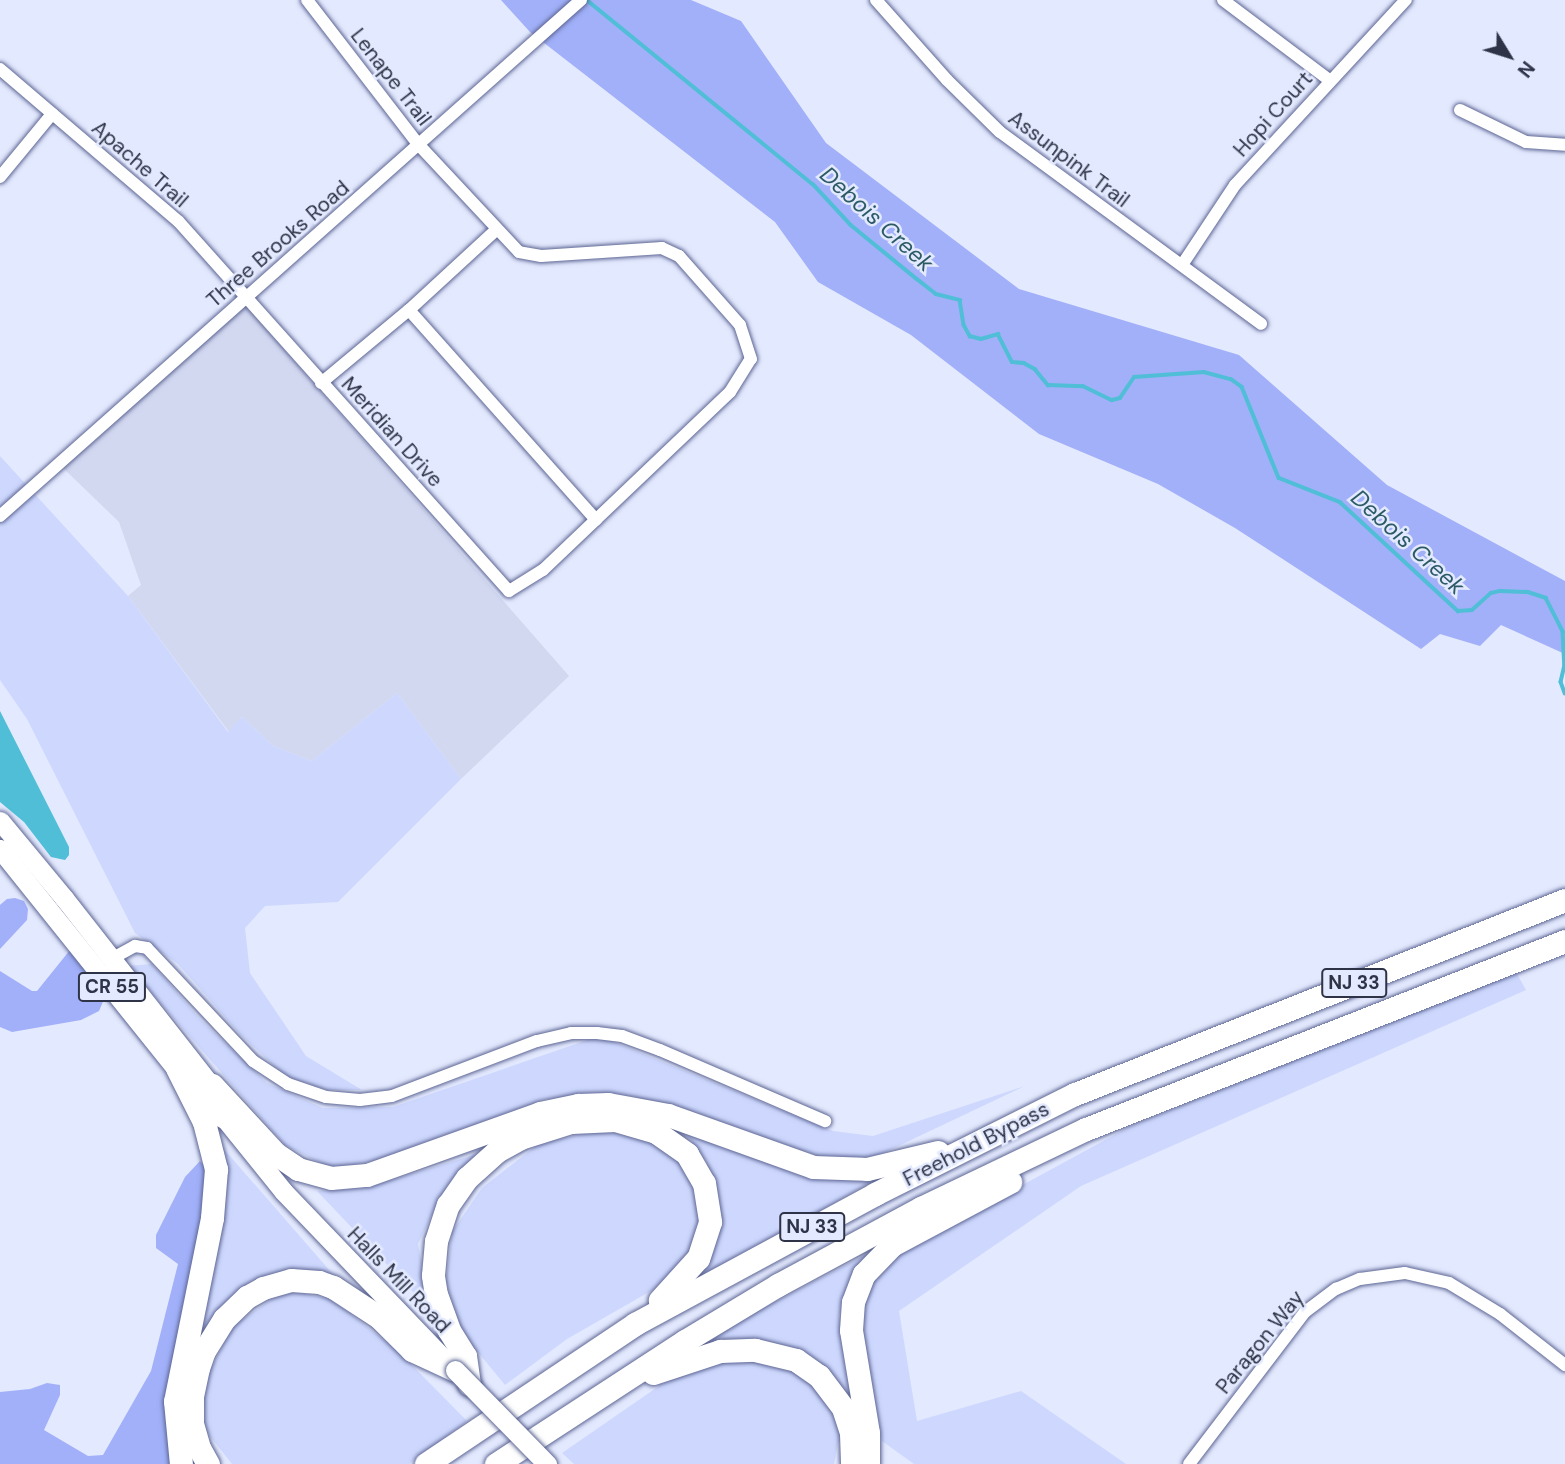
<!DOCTYPE html>
<html>
<head>
<meta charset="utf-8">
<style>
	body { margin:0 }
	#map { position:relative; width:1565px; height:1464px; overflow:hidden; background:#e3e9fe; font-family:"DM Sans",sans-serif }
	div>[style] { position:absolute }
	[style*='--x'] { left:calc(var(--x)*1px); top:calc(var(--y)*1px); width:calc(var(--w)*1px); rotate:calc(var(--a)*1deg) }
	.built>* { inset:0; background:#d2d8f0 }
	.green>* { inset:0; background:#ced8fe }
	.forest>* { inset:0; background:#a1b0f9 }
	.water>* { inset:0; background:#4fbed6 }
	.stream>* { height:3.5px; margin:-1.75px; padding:0 1.75px; transform-origin:1.75px; border-radius:1.75px; background:#4fbed6 }
	.roads { filter:drop-shadow(0 0 2px #5c6593) drop-shadow(0 0 2px #5c6593) }
	.street>* { height:12px; margin:-6px; padding:0 6px; transform-origin:6px; border-radius:6px; background:#fff }
	.primary>* { height:19px; margin:-9.5px; padding:0 9.5px; transform-origin:9.5px; border-radius:9.5px; background:#fff }
	.highway>* { height:23px; margin:-11.5px; padding:0 11.5px; transform-origin:11.5px; border-radius:11.5px; background:#fff }
	.bridges { filter:drop-shadow(0 0 2px #5c6593) drop-shadow(0 0 2px #5c6593) }
	.primary-bridge>* { height:19px; margin:-9.5px; padding:0 9.5px; transform-origin:9.5px; border-radius:9.5px; background:#fff }
	span { translate:-50% -50%; white-space:nowrap; text-align:center; line-height:1.15; -webkit-text-stroke:5px #e3e9fe; paint-order:stroke }
	.shield-label span { padding:2px 5px; background:#e3e9fe; border:2px solid; border-radius:5px; -webkit-text-stroke-width:0 }
	.shield-label { font-size:19px; color:#2e3347; font-weight:700 }
	.street-label { font-size:21px; color:#2e3347 }
	.water-label { font-size:23px; color:#2b5a65; font-style:italic }
	.north { position:absolute; left:1474px; top:21px; width:70px; height:70px; -webkit-text-stroke:5px #e3e9fe; paint-order:stroke; rotate:128deg; font-size:19px; font-weight:700; line-height:28px; text-align:center; color:#2e3347 }
	.north::after { content:''; display:block; margin:auto; width:24px; height:32px; background:#2e3347; clip-path:polygon(50% 0,100% 100%,50% 72%,0 100%) }
</style>
</head>
<body>
<div id="map">
	<div class="built">
		<div style="clip-path:polygon(245px 305px,569px 676px,461px 779px,397px 693px,312px 761px,273px 746px,242px 717px,229px 732px,128px 596px,141px 585px,119px 522px,61px 466px)"></div>
	</div>
	<div class="green">
		<div style="clip-path:polygon(0 456px,128px 596px,228px 732px,242px 717px,273px 746px,312px 761px,397px 693px,461px 779px,338px 902px,265px 906px,245px 928px,250px 973px,306px 1056px,362px 1090px,327px 1090px,286px 1077px,240px 1034px,178px 964px,135px 933px,27px 719px,0 680px)"></div>
		<div style="clip-path:polygon(152px 964px,199px 1018px,267px 1083px,323px 1108px,393px 1107px,599px 1036px,833px 1131px,873px 1136px,1025px 1086px,871px 1159px,821px 1157px,632px 1096px,544px 1099px,404px 1155px,332px 1169px,285px 1145px,128px 966px)"></div>
		<div style="clip-path:polygon(1516px 972px,1526px 990px,1081px 1186px,899px 1311px,917px 1421px,1021px 1391px,1126px 1464px,914px 1464px,882px 1441px,858px 1336px,867px 1286px,890px 1257px,1129px 1127px)"></div>
		<div style="clip-path:polygon(600px 1129px,666px 1146px,698px 1184px,705px 1216px,677px 1276px,567px 1339px,505px 1385px,463px 1334px,446px 1283px,452px 1232px,482px 1188px,537px 1145px)"></div>
		<div style="clip-path:polygon(683px 1129px,822px 1179px,871px 1182px,694px 1283px,723px 1224px,707px 1163px)"></div>
		<div style="clip-path:polygon(223px 1148px,338px 1280px,252px 1281px,192px 1354px,217px 1244px)"></div>
		<div style="clip-path:polygon(477px 1154px,439px 1200px,418px 1244px,431px 1311px,317px 1191px,365px 1188px)"></div>
		<div style="clip-path:polygon(871px 1252px,839px 1315px,854px 1400px,807px 1355px,748px 1342px,700px 1341px)"></div>
		<div style="clip-path:polygon(285px 1290px,331px 1299px,397px 1350px,467px 1421px,409px 1464px,232px 1464px,205px 1430px,203px 1384px,233px 1326px)"></div>
		<div style="clip-path:polygon(737px 1358px,790px 1365px,814px 1378px,847px 1435px,838px 1443px,834px 1464px,574px 1464px,562px 1453px,659px 1386px,662px 1377px)"></div>
	</div>
	<div class="forest">
		<div style="clip-path:polygon(501px 0,691px 0,741px 21px,826px 143px,1019px 289px,1239px 355px,1387px 485px,1565px 581px,1565px 654px,1501px 625px,1480px 646px,1440px 634px,1421px 649px,1235px 528px,1158px 484px,1039px 434px,911px 335px,818px 282px,775px 222px,530px 32px)"></div>
		<div style="clip-path:polygon(15px 898px,24px 901px,28px 909px,27px 920px,0 949px,0 905px,7px 899px)"></div>
		<div style="clip-path:polygon(70px 950px,105px 997px,99px 1011px,81px 1020px,12px 1032px,0 1027px,0 971px,32px 991px,37px 991px)"></div>
		<div style="clip-path:polygon(200px 1161px,207px 1169px,172px 1464px,0 1464px,0 1392px,30px 1389px,47px 1383px,60px 1385px,60px 1395px,44px 1430px,88px 1456px,103px 1455px,151px 1371px,178px 1264px,156px 1248px,156px 1235px,185px 1177px)"></div>
	</div>
	<div class="water">
		<div style="clip-path:polygon(0 711px,69px 847px,69px 855px,65px 860px,51px 857px,24px 822px,0 802px)"></div>
	</div>
	<div class="stream">
		<div style="--x:587;--y:0;--w:291;--a:39.2"></div>
		<div style="--x:813;--y:184;--w:56;--a:47.2"></div>
		<div style="--x:851;--y:225;--w:85;--a:39.3"></div>
		<div style="--x:917;--y:279;--w:24;--a:38"></div>
		<div style="--x:936;--y:294;--w:25;--a:14"></div>
		<div style="--x:960;--y:300;--w:25;--a:81"></div>
		<div style="--x:964;--y:325;--w:13;--a:61"></div>
		<div style="--x:970;--y:336;--w:11;--a:15"></div>
		<div style="--x:981;--y:339;--w:18;--a:-16"></div>
		<div style="--x:998;--y:334;--w:31;--a:63"></div>
		<div style="--x:1012;--y:362;--w:12;--a:5"></div>
		<div style="--x:1024;--y:363;--w:13;--a:29"></div>
		<div style="--x:1035;--y:369;--w:21;--a:51"></div>
		<div style="--x:1048;--y:385;--w:35;--a:2"></div>
		<div style="--x:1083;--y:386;--w:32;--a:26"></div>
		<div style="--x:1112;--y:400;--w:8;--a:-14"></div>
		<div style="--x:1120;--y:398;--w:25;--a:-56"></div>
		<div style="--x:1134;--y:377;--w:70;--a:-4.1"></div>
		<div style="--x:1204;--y:372;--w:28;--a:15"></div>
		<div style="--x:1231;--y:379;--w:14;--a:36"></div>
		<div style="--x:1242;--y:387;--w:98;--a:67.9"></div>
		<div style="--x:1279;--y:478;--w:66;--a:21.5"></div>
		<div style="--x:1340;--y:502;--w:161;--a:42.7"></div>
		<div style="--x:1458;--y:611;--w:14;--a:-4"></div>
		<div style="--x:1472;--y:610;--w:25;--a:-42"></div>
		<div style="--x:1491;--y:593;--w:9;--a:-13"></div>
		<div style="--x:1500;--y:591;--w:28;--a:2"></div>
		<div style="--x:1528;--y:592;--w:19;--a:18"></div>
		<div style="--x:1546;--y:598;--w:38;--a:63"></div>
		<div style="--x:1563;--y:632;--w:33;--a:87"></div>
		<div style="--x:1565;--y:665;--w:17;--a:103"></div>
		<div style="--x:1561;--y:682;--w:12;--a:70"></div>
	</div>
	<div class="roads">
		<div class="street">
			<div style="--x:876;--y:0;--w:107;--a:48.4"></div>
			<div style="--x:947;--y:80;--w:74;--a:44.5"></div>
			<div style="--x:1000;--y:132;--w:324;--a:36.3"></div>
			<div style="--x:1223;--y:0;--w:133;--a:37"></div>
			<div style="--x:0;--y:69;--w:235;--a:40.5"></div>
			<div style="--x:179;--y:222;--w:495;--a:48.2"></div>
			<div style="--x:509;--y:591;--w:40;--a:-32"></div>
			<div style="--x:543;--y:570;--w:258;--a:-43.6"></div>
			<div style="--x:730;--y:392;--w:39;--a:-58"></div>
			<div style="--x:751;--y:359;--w:36;--a:-108"></div>
			<div style="--x:740;--y:325;--w:92;--a:-131.5"></div>
			<div style="--x:679;--y:256;--w:19;--a:-155"></div>
			<div style="--x:662;--y:248;--w:121;--a:176.2"></div>
			<div style="--x:541;--y:256;--w:22;--a:-170"></div>
			<div style="--x:519;--y:252;--w:148;--a:-133.1"></div>
			<div style="--x:418;--y:144;--w:182;--a:-127.6"></div>
			<div style="--x:1460;--y:110;--w:73;--a:25.9"></div>
			<div style="--x:1526;--y:142;--w:39;--a:4"></div>
			<div style="--x:0;--y:177;--w:82;--a:-50.5"></div>
			<div style="--x:496;--y:230;--w:118;--a:137.4"></div>
			<div style="--x:409;--y:310;--w:281;--a:48.3"></div>
			<div style="--x:1182;--y:265;--w:96;--a:-56.5"></div>
			<div style="--x:1235;--y:185;--w:252;--a:-47.3"></div>
			<div style="--x:321;--y:383;--w:114;--a:-39.7"></div>
			<div style="--x:0;--y:516;--w:777;--a:-41.61"></div>
			<div style="--x:113;--y:958;--w:25;--a:-29"></div>
			<div style="--x:135;--y:946;--w:12;--a:9"></div>
			<div style="--x:147;--y:948;--w:155;--a:46.8"></div>
			<div style="--x:253;--y:1061;--w:42;--a:33.3"></div>
			<div style="--x:288;--y:1084;--w:40;--a:18.9"></div>
			<div style="--x:326;--y:1097;--w:34;--a:5"></div>
			<div style="--x:360;--y:1100;--w:32;--a:-7"></div>
			<div style="--x:392;--y:1096;--w:155;--a:-20.8"></div>
			<div style="--x:537;--y:1041;--w:35;--a:-13"></div>
			<div style="--x:571;--y:1033;--w:26;--a:0"></div>
			<div style="--x:597;--y:1033;--w:25;--a:7"></div>
			<div style="--x:622;--y:1036;--w:40;--a:20.2"></div>
			<div style="--x:660;--y:1050;--w:180;--a:23.3"></div>
			<div style="--x:1189;--y:1464;--w:191;--a:-52.7"></div>
			<div style="--x:1305;--y:1312;--w:39;--a:-37"></div>
			<div style="--x:1336;--y:1289;--w:26;--a:-23"></div>
			<div style="--x:1360;--y:1279;--w:45;--a:-7.6"></div>
			<div style="--x:1405;--y:1273;--w:45;--a:12.8"></div>
			<div style="--x:1449;--y:1283;--w:60;--a:31.3"></div>
			<div style="--x:1500;--y:1314;--w:83;--a:38.1"></div>
		</div>
		<div class="primary">
			<div style="--x:0;--y:821;--w:100;--a:50.3"></div>
			<div style="--x:64;--y:898;--w:251;--a:51.9"></div>
			<div style="--x:0;--y:849;--w:337;--a:51.3"></div>
			<div style="--x:211;--y:1112;--w:17;--a:28"></div>
			<div style="--x:226;--y:1120;--w:91;--a:51.2"></div>
			<div style="--x:283;--y:1191;--w:240;--a:46.2"></div>
		</div>
		<div class="highway">
			<div style="--x:177;--y:1068;--w:60;--a:63.4"></div>
			<div style="--x:204;--y:1122;--w:49;--a:75.7"></div>
			<div style="--x:216;--y:1169;--w:49;--a:94.7"></div>
			<div style="--x:212;--y:1218;--w:187;--a:101.4"></div>
			<div style="--x:175;--y:1401;--w:63;--a:84.6"></div>
			<div style="--x:212;--y:1085;--w:94;--a:47.2"></div>
			<div style="--x:276;--y:1154;--w:27;--a:34"></div>
			<div style="--x:298;--y:1169;--w:34;--a:15"></div>
			<div style="--x:331;--y:1178;--w:36;--a:-5"></div>
			<div style="--x:367;--y:1175;--w:184;--a:-19.7"></div>
			<div style="--x:540;--y:1113;--w:39;--a:-12"></div>
			<div style="--x:578;--y:1105;--w:30;--a:-2"></div>
			<div style="--x:608;--y:1104;--w:61;--a:10.4"></div>
			<div style="--x:668;--y:1115;--w:154;--a:19.7"></div>
			<div style="--x:813;--y:1167;--w:54;--a:2.1"></div>
			<div style="--x:867;--y:1169;--w:73;--a:-13.5"></div>
			<div style="--x:653;--y:1373;--w:71;--a:-18.2"></div>
			<div style="--x:720;--y:1351;--w:35;--a:-2"></div>
			<div style="--x:755;--y:1350;--w:42;--a:13.7"></div>
			<div style="--x:796;--y:1360;--w:28;--a:35"></div>
			<div style="--x:819;--y:1376;--w:40;--a:53"></div>
			<div style="--x:843;--y:1408;--w:26;--a:72"></div>
			<div style="--x:851;--y:1433;--w:31;--a:88"></div>
			<div style="--x:469;--y:1384;--w:28;--a:-98"></div>
			<div style="--x:465;--y:1356;--w:31;--a:-122"></div>
			<div style="--x:449;--y:1330;--w:37;--a:-110"></div>
			<div style="--x:436;--y:1295;--w:20;--a:-99"></div>
			<div style="--x:433;--y:1275;--w:34;--a:-85"></div>
			<div style="--x:436;--y:1241;--w:38;--a:-72"></div>
			<div style="--x:448;--y:1205;--w:33;--a:-55"></div>
			<div style="--x:467;--y:1178;--w:40;--a:-42"></div>
			<div style="--x:497;--y:1151;--w:26;--a:-29"></div>
			<div style="--x:520;--y:1138;--w:53;--a:-17.4"></div>
			<div style="--x:571;--y:1122;--w:44;--a:-2.6"></div>
			<div style="--x:615;--y:1120;--w:43;--a:16.3"></div>
			<div style="--x:656;--y:1132;--w:38;--a:35"></div>
			<div style="--x:687;--y:1154;--w:34;--a:60"></div>
			<div style="--x:704;--y:1183;--w:39;--a:81"></div>
			<div style="--x:710;--y:1222;--w:38;--a:108"></div>
			<div style="--x:698;--y:1258;--w:57;--a:132.1"></div>
			<div style="--x:208;--y:1464;--w:18;--a:-119"></div>
			<div style="--x:199;--y:1448;--w:26;--a:-106"></div>
			<div style="--x:192;--y:1423;--w:27;--a:-90"></div>
			<div style="--x:192;--y:1396;--w:29;--a:-78"></div>
			<div style="--x:198;--y:1368;--w:18;--a:-71"></div>
			<div style="--x:204;--y:1351;--w:38;--a:-58"></div>
			<div style="--x:224;--y:1319;--w:32;--a:-44"></div>
			<div style="--x:247;--y:1297;--w:18;--a:-29"></div>
			<div style="--x:263;--y:1288;--w:29;--a:-16"></div>
			<div style="--x:291;--y:1280;--w:28;--a:4"></div>
			<div style="--x:319;--y:1282;--w:15;--a:20"></div>
			<div style="--x:333;--y:1287;--w:55;--a:33.1"></div>
			<div style="--x:379;--y:1317;--w:47;--a:45"></div>
			<div style="--x:412;--y:1350;--w:47;--a:24.9"></div>
			<div style="--x:426;--y:1464;--w:252;--a:-33.8"></div>
			<div style="--x:635;--y:1324;--w:273;--a:-28.4"></div>
			<div style="--x:875;--y:1194;--w:224;--a:-26.6"></div>
			<div style="--x:1075;--y:1094;--w:527;--a:-21.6"></div>
			<div style="--x:496;--y:1464;--w:225;--a:-33.1"></div>
			<div style="--x:685;--y:1341;--w:109;--a:-31.1"></div>
			<div style="--x:778;--y:1285;--w:162;--a:-28.3"></div>
			<div style="--x:921;--y:1208;--w:183;--a:-25.6"></div>
			<div style="--x:1086;--y:1129;--w:515;--a:-21.43"></div>
			<div style="--x:868;--y:1464;--w:31;--a:-90"></div>
			<div style="--x:868;--y:1433;--w:104;--a:-99.4"></div>
			<div style="--x:851;--y:1330;--w:28;--a:-86"></div>
			<div style="--x:853;--y:1302;--w:30;--a:-69"></div>
			<div style="--x:864;--y:1274;--w:40;--a:-46"></div>
			<div style="--x:892;--y:1245;--w:134;--a:-28.1"></div>
		</div>
	</div>
	<div class="bridges">
		<div class="primary-bridge">
			<div style="--x:455;--y:1370;--w:132;--a:45.6"></div>
		</div>
	</div>
	<div class="shield-label">
		<span style="left:1354px;top:983px">NJ 33</span>
		<span style="left:112px;top:987px">CR 55</span>
		<span style="left:812px;top:1227px">NJ 33</span>
	</div>
	<div class="street-label">
		<span style="left:391px;top:77px;rotate:52deg">Lenape Trail</span>
		<span style="left:1273px;top:114px;rotate:-48deg">Hopi Court</span>
		<span style="left:1069px;top:159px;rotate:37deg">Assunpink Trail</span>
		<span style="left:140px;top:164px;rotate:41deg">Apache Trail</span>
		<span style="left:278px;top:244px;rotate:-41deg">Three Brooks Road</span>
		<span style="left:392px;top:432px;rotate:48deg">Meridian Drive</span>
		<span style="left:976px;top:1144px;rotate:-27deg">Freehold Bypass</span>
		<span style="left:399px;top:1280px;rotate:46deg">Halls Mill Road</span>
		<span style="left:1260px;top:1342px;rotate:-51deg">Paragon Way</span>
	</div>
	<div class="water-label">
		<span style="left:877px;top:219px;rotate:42deg">Debois Creek</span>
		<span style="left:1408px;top:542px;rotate:42deg">Debois Creek</span>
	</div>
	<div class="north">N</div>
</div>
</body>
</html>
